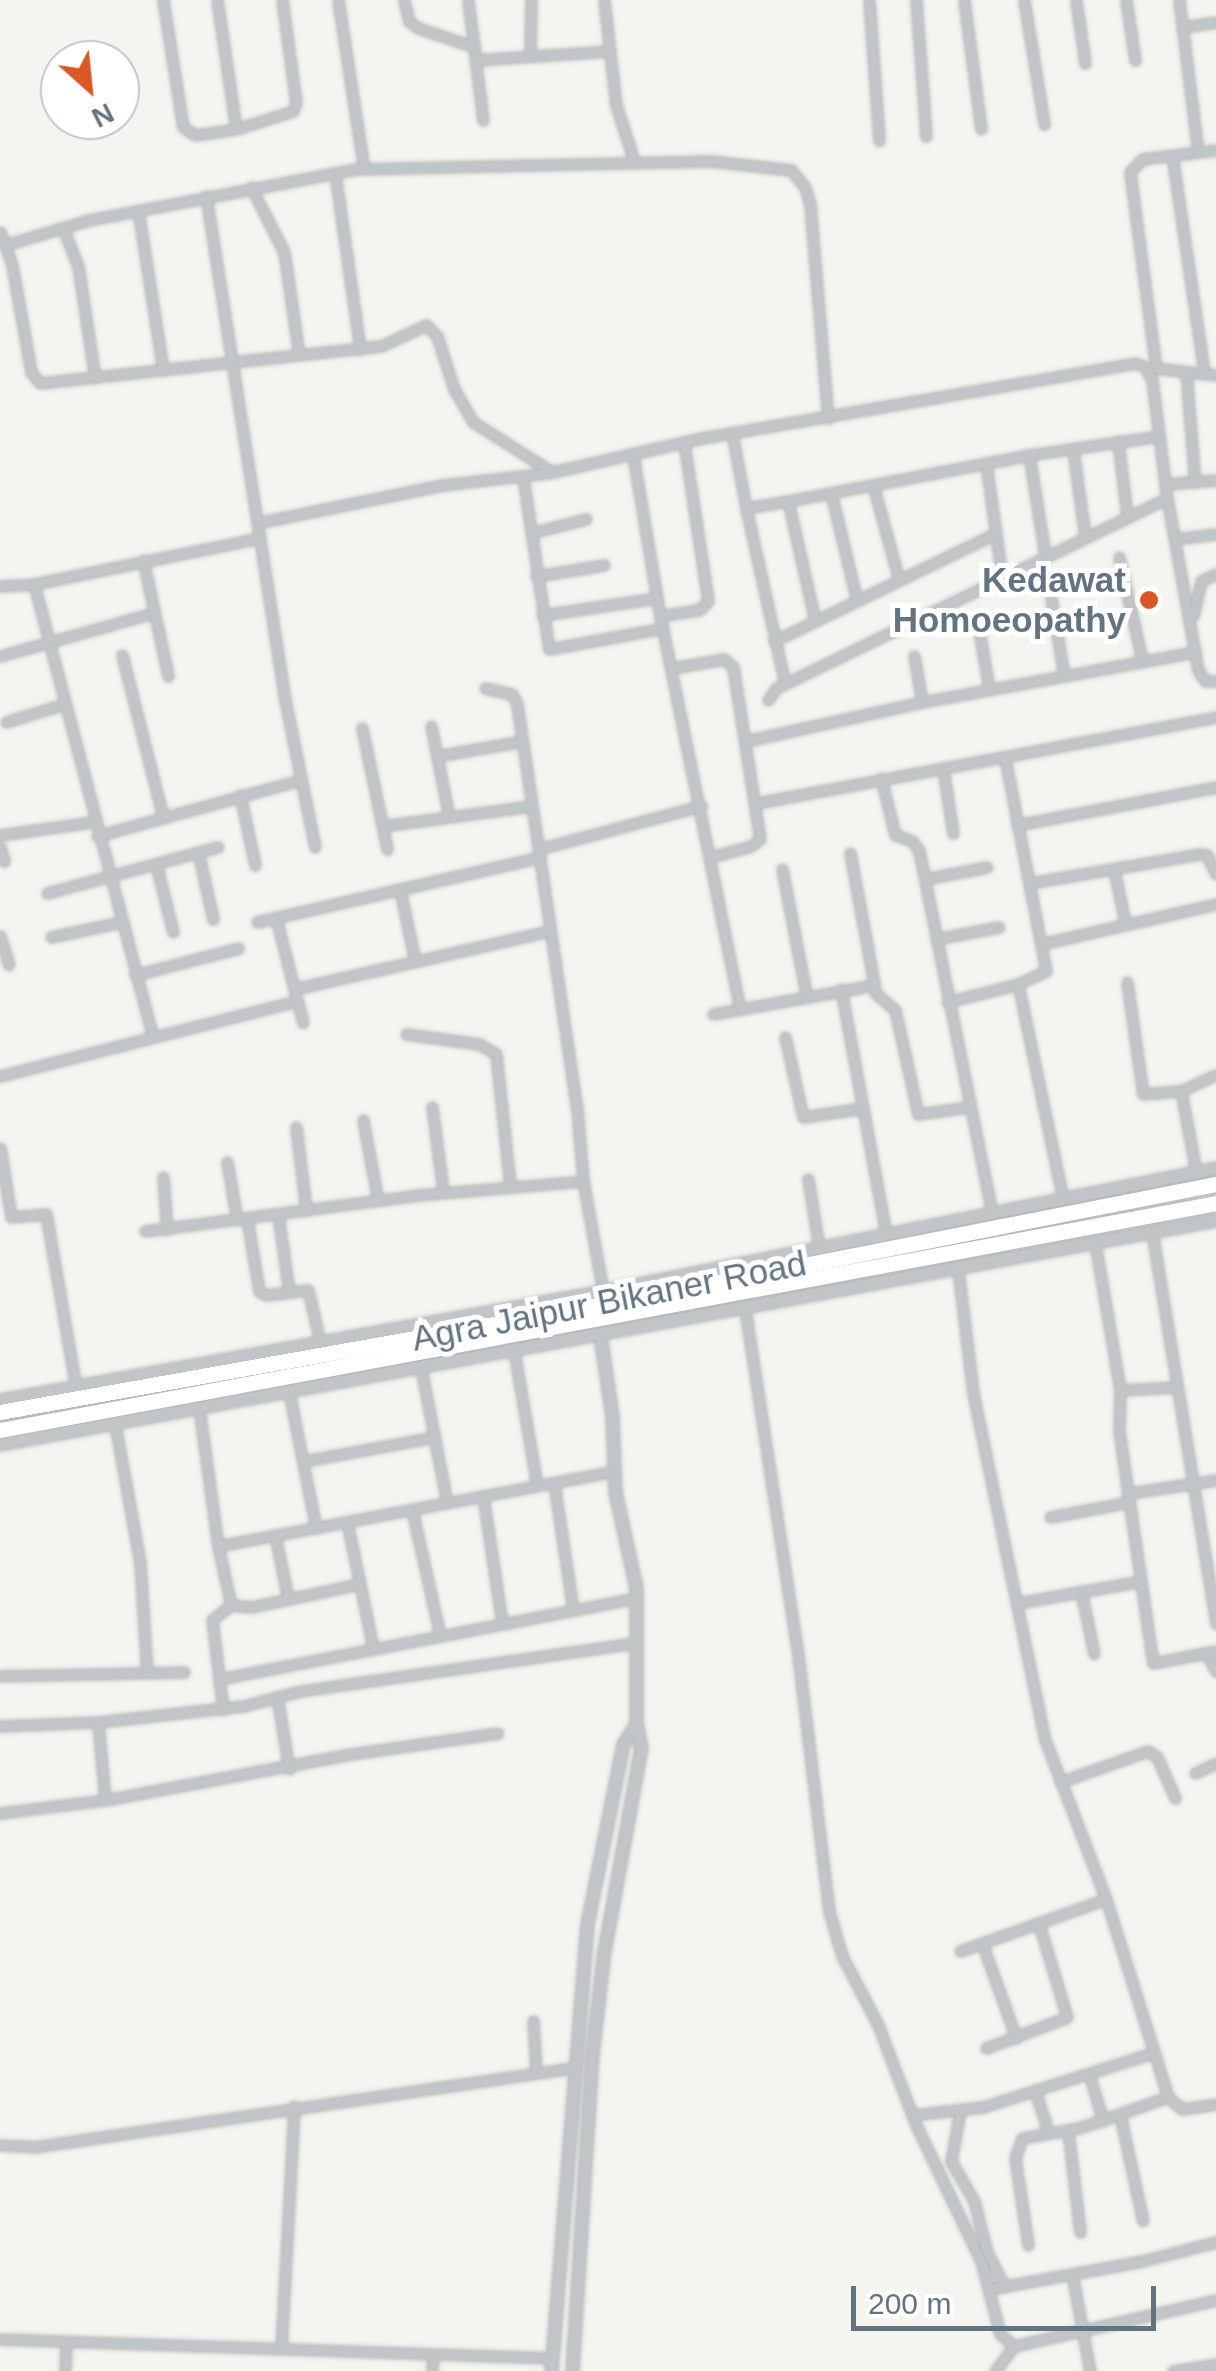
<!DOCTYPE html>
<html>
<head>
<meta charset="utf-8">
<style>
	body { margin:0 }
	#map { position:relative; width:1216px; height:2371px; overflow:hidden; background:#f4f4f0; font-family:Helvetica,sans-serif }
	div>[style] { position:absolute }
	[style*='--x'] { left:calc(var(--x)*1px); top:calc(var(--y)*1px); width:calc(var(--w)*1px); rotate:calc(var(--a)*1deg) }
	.roads { filter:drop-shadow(0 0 2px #b4b7ba) drop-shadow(0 0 2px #b4b7ba) }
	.minor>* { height:9px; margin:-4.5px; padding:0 4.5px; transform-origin:4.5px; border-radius:4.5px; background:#c2c5c8 }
	.tertiary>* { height:11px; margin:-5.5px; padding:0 5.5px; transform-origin:5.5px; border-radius:5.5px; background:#c2c5c8 }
	.trunk>* { height:15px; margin:-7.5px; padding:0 7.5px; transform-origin:7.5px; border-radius:7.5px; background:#fff }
	.dots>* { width:28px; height:28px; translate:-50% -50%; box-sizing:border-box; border:5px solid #fff; border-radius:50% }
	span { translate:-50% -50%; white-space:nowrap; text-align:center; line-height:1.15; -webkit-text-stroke:10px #fff; paint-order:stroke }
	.poi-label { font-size:35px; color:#647380; font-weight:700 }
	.right { translate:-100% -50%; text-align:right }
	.street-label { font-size:35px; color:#647380 }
	.north { position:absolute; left:40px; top:40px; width:100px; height:100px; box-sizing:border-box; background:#fff; border:2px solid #c1c7cc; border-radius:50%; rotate:153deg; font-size:28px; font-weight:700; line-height:40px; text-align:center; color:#647380 }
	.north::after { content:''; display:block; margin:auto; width:35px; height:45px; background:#dc5728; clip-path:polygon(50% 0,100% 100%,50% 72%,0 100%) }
	.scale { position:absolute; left:851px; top:2286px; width:305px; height:45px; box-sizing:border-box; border:5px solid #647380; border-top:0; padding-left:12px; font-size:30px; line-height:35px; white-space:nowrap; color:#647380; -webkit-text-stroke:8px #fff; paint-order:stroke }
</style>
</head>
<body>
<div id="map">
	<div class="roads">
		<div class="minor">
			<div style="--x:163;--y:0;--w:129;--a:81.1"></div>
			<div style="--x:183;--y:127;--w:14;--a:34"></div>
			<div style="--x:195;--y:135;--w:41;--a:-8.3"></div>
			<div style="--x:236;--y:129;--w:60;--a:-17.5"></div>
			<div style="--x:293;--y:111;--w:9;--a:-69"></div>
			<div style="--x:296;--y:103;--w:104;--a:-97.7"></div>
			<div style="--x:217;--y:0;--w:130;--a:81.6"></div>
			<div style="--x:338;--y:0;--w:171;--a:81.3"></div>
			<div style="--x:404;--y:0;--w:22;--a:77"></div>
			<div style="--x:409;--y:21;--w:11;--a:38"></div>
			<div style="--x:418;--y:28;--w:60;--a:18.4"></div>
			<div style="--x:468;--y:0;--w:121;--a:82.9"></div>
			<div style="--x:604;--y:0;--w:106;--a:83.5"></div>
			<div style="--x:616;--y:105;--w:59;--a:72.2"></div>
			<div style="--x:869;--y:0;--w:141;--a:85.9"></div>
			<div style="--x:916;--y:0;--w:137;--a:85.8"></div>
			<div style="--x:964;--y:0;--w:130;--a:82.5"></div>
			<div style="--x:1024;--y:0;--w:126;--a:80.8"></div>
			<div style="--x:1076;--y:0;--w:64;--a:81.9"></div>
			<div style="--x:1126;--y:0;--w:61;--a:81.5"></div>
			<div style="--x:1179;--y:0;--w:153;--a:82.9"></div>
			<div style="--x:1182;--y:27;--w:34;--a:-8"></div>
			<div style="--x:530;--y:56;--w:56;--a:-89"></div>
			<div style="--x:476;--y:60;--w:134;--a:-3.8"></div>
			<div style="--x:1172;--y:155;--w:220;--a:81.6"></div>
			<div style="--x:335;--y:173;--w:178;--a:81.9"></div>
			<div style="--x:251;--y:187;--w:73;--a:63.1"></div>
			<div style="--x:284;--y:252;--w:104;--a:81.7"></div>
			<div style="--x:206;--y:196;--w:510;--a:81.09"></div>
			<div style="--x:285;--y:700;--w:150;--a:78.5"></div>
			<div style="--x:138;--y:210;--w:162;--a:81.1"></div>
			<div style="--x:63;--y:228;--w:41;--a:68.5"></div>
			<div style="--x:78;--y:266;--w:113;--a:81.4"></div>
			<div style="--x:0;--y:232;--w:35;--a:70"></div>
			<div style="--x:12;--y:265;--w:109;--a:79.9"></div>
			<div style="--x:31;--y:372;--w:14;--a:51"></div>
			<div style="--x:40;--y:383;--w:343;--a:-6.2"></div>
			<div style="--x:381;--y:346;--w:50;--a:-25"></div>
			<div style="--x:426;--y:325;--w:16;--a:45"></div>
			<div style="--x:437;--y:336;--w:56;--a:72.2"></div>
			<div style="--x:454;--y:389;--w:38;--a:60"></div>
			<div style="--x:473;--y:422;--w:93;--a:32.3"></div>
			<div style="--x:5;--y:245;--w:88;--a:-16.6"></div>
			<div style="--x:89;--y:220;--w:273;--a:-10.8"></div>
			<div style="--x:357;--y:169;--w:354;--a:-1.3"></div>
			<div style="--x:711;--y:161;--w:81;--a:6.4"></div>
			<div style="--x:791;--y:170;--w:22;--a:51"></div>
			<div style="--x:805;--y:187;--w:19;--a:74"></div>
			<div style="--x:810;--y:205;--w:214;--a:85.2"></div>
			<div style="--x:1153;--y:368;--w:63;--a:6.3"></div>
			<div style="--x:1156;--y:368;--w:198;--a:-97.6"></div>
			<div style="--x:1130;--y:172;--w:18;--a:-47"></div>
			<div style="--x:1142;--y:159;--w:75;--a:-6.9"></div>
			<div style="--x:1186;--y:372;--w:111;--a:85.4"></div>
			<div style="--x:732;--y:433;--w:76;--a:79.4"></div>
			<div style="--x:746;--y:508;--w:43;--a:-9.5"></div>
			<div style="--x:788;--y:501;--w:123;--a:77.3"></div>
			<div style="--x:1118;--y:441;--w:76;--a:83.2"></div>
			<div style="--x:1073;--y:450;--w:87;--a:82.1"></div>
			<div style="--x:633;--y:455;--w:163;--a:80.5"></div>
			<div style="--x:660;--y:616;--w:400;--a:78.5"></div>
			<div style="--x:1029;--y:455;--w:101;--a:80.9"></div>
			<div style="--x:986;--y:463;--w:116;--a:82.1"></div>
			<div style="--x:523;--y:477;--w:174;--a:81.4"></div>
			<div style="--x:549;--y:649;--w:116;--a:-10.4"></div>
			<div style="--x:1165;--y:484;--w:51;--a:-4.5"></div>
			<div style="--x:873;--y:485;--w:98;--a:74.7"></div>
			<div style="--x:831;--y:493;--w:111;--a:76.5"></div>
			<div style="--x:788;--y:501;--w:245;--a:-10.8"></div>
			<div style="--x:1029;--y:455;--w:131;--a:-8.3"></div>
			<div style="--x:746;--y:508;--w:180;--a:77.5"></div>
			<div style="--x:257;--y:523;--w:189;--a:-11.6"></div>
			<div style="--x:442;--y:485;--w:107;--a:-6.5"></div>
			<div style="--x:548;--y:473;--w:158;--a:-12.8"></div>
			<div style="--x:702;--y:438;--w:440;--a:-9.8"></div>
			<div style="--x:1136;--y:363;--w:10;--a:24"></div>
			<div style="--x:1145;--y:367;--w:15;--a:62"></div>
			<div style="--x:1152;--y:380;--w:119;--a:82.8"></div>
			<div style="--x:1167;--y:498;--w:175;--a:79.8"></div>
			<div style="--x:1198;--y:670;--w:13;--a:58"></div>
			<div style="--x:1205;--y:681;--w:11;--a:0"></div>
			<div style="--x:531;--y:533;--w:57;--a:-14.3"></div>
			<div style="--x:1175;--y:539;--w:41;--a:-7"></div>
			<div style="--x:1119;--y:557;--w:106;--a:77.4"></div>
			<div style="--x:143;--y:560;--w:119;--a:77.8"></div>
			<div style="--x:536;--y:576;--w:69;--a:-9.2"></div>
			<div style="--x:34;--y:584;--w:467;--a:75.3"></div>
			<div style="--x:0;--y:586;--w:34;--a:-3"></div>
			<div style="--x:34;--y:584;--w:231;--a:-11.5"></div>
			<div style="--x:1051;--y:598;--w:79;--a:80.5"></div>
			<div style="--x:542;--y:615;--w:116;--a:-8.4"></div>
			<div style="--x:660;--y:616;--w:39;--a:-9"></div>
			<div style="--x:699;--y:610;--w:13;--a:-45"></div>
			<div style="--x:708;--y:601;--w:161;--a:-98.6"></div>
			<div style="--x:1193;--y:616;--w:36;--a:-77"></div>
			<div style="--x:1201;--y:581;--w:17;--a:-25"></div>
			<div style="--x:978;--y:624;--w:66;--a:80.4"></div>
			<div style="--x:774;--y:641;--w:247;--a:-25.9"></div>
			<div style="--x:122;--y:655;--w:167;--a:75.8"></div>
			<div style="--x:0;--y:656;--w:159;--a:-15.7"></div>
			<div style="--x:914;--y:656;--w:47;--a:80.1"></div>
			<div style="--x:673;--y:668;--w:52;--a:-10"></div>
			<div style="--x:724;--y:659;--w:12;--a:42"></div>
			<div style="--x:733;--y:667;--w:174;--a:81.1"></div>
			<div style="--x:760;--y:839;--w:11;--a:142"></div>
			<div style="--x:751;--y:846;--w:41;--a:164.6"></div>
			<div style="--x:485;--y:688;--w:28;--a:13"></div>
			<div style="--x:512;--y:694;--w:11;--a:63"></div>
			<div style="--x:517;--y:704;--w:408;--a:81.6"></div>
			<div style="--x:577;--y:1108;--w:73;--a:85.3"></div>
			<div style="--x:583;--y:1181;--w:112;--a:79.7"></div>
			<div style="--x:768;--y:700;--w:14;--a:-56"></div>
			<div style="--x:776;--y:688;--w:435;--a:-25.9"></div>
			<div style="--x:6;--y:722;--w:61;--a:-17.2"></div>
			<div style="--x:431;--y:726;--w:93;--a:78.8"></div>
			<div style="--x:362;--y:728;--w:124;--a:78.3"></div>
			<div style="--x:746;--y:741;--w:180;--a:-12.5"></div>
			<div style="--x:922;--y:702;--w:278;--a:-10.4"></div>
			<div style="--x:437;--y:756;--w:87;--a:-9.9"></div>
			<div style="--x:943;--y:769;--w:65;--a:81.1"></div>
			<div style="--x:881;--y:778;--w:59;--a:76.2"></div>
			<div style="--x:895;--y:835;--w:18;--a:19"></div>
			<div style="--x:912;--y:841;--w:12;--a:55"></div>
			<div style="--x:919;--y:851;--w:369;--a:78.6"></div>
			<div style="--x:240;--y:795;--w:72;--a:77.9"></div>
			<div style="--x:757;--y:803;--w:467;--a:-10.6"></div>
			<div style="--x:1017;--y:825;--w:203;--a:-10.8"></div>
			<div style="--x:382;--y:826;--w:151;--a:-7.6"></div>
			<div style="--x:0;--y:835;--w:94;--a:-8"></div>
			<div style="--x:97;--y:836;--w:212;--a:-15.4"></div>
			<div style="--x:0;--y:847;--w:15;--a:74"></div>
			<div style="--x:539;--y:849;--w:168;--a:-14.9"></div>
			<div style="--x:198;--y:852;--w:69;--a:77.4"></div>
			<div style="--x:850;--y:853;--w:143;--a:79.6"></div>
			<div style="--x:876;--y:994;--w:25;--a:40"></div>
			<div style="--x:895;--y:1010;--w:107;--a:77.5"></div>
			<div style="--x:918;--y:1114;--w:51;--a:-7.8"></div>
			<div style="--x:156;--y:864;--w:70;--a:76"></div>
			<div style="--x:782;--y:869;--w:127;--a:79.1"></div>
			<div style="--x:1114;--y:869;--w:55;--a:78.5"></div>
			<div style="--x:925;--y:879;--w:63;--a:-11"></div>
			<div style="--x:1030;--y:883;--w:171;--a:-9.7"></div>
			<div style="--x:1199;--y:854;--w:8;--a:7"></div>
			<div style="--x:1207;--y:855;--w:21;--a:65"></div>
			<div style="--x:400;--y:890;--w:73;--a:78.1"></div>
			<div style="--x:47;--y:893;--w:177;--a:-15.1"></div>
			<div style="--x:276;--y:918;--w:108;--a:75.6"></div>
			<div style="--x:257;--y:922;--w:290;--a:-12.9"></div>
			<div style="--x:0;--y:936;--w:30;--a:73"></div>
			<div style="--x:51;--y:937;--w:72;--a:-12.1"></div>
			<div style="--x:936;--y:939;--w:64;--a:-10.8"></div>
			<div style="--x:1041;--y:944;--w:180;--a:-12.9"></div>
			<div style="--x:135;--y:975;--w:107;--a:-14.6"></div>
			<div style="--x:1127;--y:982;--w:113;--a:81.9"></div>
			<div style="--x:1143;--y:1094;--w:38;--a:-5"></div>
			<div style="--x:1181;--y:1091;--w:38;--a:-25"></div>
			<div style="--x:1018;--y:984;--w:220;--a:78.2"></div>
			<div style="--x:294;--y:989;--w:262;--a:-12.8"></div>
			<div style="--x:841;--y:989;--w:250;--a:79.6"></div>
			<div style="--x:947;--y:1002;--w:73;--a:-14.2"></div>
			<div style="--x:1018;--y:984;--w:31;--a:-25"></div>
			<div style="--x:1046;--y:971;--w:217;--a:-100.9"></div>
			<div style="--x:713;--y:1014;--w:164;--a:-10.2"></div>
			<div style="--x:406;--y:1034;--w:74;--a:7.8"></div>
			<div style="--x:479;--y:1044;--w:20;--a:30"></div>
			<div style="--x:496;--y:1054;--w:132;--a:83.9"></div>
			<div style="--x:785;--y:1037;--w:82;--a:77.3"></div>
			<div style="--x:803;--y:1117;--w:61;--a:-8.5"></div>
			<div style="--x:0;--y:1076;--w:306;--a:-14.2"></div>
			<div style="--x:1181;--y:1091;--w:82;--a:79.5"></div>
			<div style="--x:432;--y:1107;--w:86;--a:82.6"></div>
			<div style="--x:363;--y:1120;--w:82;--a:79.5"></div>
			<div style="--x:296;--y:1127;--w:84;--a:83.1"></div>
			<div style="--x:0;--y:1148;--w:70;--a:80.9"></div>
			<div style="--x:11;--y:1217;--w:35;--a:-5"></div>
			<div style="--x:46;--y:1214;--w:176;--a:80.2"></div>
			<div style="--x:227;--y:1162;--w:59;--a:80.2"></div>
			<div style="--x:163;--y:1177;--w:53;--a:85.7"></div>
			<div style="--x:808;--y:1179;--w:70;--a:80.9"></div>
			<div style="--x:278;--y:1215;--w:77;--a:81.8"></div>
			<div style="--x:247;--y:1219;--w:73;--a:80.5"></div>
			<div style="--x:259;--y:1291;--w:8;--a:30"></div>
			<div style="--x:266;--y:1295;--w:42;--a:-6.8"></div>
			<div style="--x:308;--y:1290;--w:53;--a:77"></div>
			<div style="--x:145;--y:1231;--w:275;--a:-7.5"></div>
			<div style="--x:418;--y:1195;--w:166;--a:-4.8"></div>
			<div style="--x:1152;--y:1232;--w:397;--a:80.7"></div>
			<div style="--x:1095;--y:1243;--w:149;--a:80.3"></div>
			<div style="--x:1120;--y:1390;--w:41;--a:91.4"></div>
			<div style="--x:1119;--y:1431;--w:234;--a:81.7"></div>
			<div style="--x:1153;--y:1663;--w:64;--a:-10.8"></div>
			<div style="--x:958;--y:1270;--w:124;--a:83"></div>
			<div style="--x:973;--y:1393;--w:351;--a:78.3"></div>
			<div style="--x:1044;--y:1737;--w:173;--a:69.1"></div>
			<div style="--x:1106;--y:1899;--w:207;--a:72.6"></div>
			<div style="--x:1168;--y:2097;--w:18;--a:41"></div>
			<div style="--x:1182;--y:2109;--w:34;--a:-8"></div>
			<div style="--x:745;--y:1309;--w:350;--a:81.3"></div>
			<div style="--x:798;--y:1655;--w:258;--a:83.1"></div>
			<div style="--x:829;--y:1911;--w:47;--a:73.9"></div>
			<div style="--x:842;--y:1956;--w:78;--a:62.4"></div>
			<div style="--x:878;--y:2025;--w:107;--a:69.2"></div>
			<div style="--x:916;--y:2125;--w:151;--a:64.5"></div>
			<div style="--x:981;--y:2261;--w:75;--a:75.4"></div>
			<div style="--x:1000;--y:2334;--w:18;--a:41"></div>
			<div style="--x:514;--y:1351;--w:137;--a:80.3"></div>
			<div style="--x:421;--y:1368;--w:137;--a:79.1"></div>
			<div style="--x:1120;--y:1390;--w:56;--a:-3.1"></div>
			<div style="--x:289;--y:1392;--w:139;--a:78.8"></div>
			<div style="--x:199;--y:1408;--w:139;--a:82.2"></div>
			<div style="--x:218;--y:1546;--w:60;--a:77.6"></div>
			<div style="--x:231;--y:1605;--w:24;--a:142"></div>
			<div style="--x:212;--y:1620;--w:90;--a:83"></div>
			<div style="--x:115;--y:1424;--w:141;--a:79.8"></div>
			<div style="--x:140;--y:1563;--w:110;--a:86.4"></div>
			<div style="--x:304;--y:1461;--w:133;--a:-10.4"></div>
			<div style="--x:554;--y:1483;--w:128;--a:81.5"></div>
			<div style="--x:483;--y:1496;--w:128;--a:81.5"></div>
			<div style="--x:412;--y:1510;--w:128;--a:77.4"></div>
			<div style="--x:1050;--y:1517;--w:75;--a:-10.7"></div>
			<div style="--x:1124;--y:1503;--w:12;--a:-59"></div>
			<div style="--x:1130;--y:1493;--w:87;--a:-8.6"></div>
			<div style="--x:347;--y:1522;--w:129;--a:78.3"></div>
			<div style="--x:275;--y:1535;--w:65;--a:78.5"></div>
			<div style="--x:218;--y:1546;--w:403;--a:-10.7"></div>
			<div style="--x:1081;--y:1591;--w:64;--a:78.3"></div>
			<div style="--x:1018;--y:1603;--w:125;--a:-10.1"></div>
			<div style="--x:231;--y:1605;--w:20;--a:6"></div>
			<div style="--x:251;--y:1607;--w:110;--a:-12"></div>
			<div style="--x:1206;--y:1653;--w:21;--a:61"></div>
			<div style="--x:0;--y:1676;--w:184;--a:-1.2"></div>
			<div style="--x:219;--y:1679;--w:425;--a:-11"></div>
			<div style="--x:277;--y:1697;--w:73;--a:80.5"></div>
			<div style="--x:98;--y:1722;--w:78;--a:84.9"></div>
			<div style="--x:0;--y:1726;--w:98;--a:-2.3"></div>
			<div style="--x:98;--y:1722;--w:146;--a:-6.3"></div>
			<div style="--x:243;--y:1706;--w:60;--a:-14.5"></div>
			<div style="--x:301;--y:1691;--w:336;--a:-8.2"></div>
			<div style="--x:1195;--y:1773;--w:23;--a:-25"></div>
			<div style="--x:1060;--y:1782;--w:93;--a:-19.4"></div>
			<div style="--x:1148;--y:1751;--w:11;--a:34"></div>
			<div style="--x:1157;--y:1757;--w:45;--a:66.3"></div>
			<div style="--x:0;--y:1813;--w:106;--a:-7.1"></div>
			<div style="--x:105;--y:1800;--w:250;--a:-10.6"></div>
			<div style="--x:351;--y:1754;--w:148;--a:-8.1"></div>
			<div style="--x:982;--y:1943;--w:101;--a:70.3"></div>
			<div style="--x:960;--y:1951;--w:155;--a:-19.6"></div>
			<div style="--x:533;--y:2021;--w:51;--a:86.6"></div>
			<div style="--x:986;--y:2048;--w:87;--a:-20.9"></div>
			<div style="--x:1067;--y:2017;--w:97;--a:-106.8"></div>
			<div style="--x:1089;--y:2074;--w:49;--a:73.4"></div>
			<div style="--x:1035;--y:2091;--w:42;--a:72"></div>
			<div style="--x:960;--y:2111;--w:51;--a:100.2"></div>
			<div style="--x:951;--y:2161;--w:46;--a:60.1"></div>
			<div style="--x:974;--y:2201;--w:53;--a:75.7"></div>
			<div style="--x:987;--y:2252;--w:39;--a:63"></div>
			<div style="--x:912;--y:2115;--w:71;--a:-6.4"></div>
			<div style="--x:983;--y:2107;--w:177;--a:-17.7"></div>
			<div style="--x:1120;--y:2115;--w:108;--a:77.8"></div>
			<div style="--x:1068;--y:2131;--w:102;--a:83.2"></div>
			<div style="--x:0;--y:2145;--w:34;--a:3"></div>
			<div style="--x:34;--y:2147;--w:544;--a:-8.35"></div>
			<div style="--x:1028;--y:2245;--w:88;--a:-98.5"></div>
			<div style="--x:1015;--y:2158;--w:21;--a:-71"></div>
			<div style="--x:1022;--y:2138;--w:58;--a:-10"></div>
			<div style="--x:1079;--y:2128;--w:94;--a:-19.2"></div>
			<div style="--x:1072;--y:2274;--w:99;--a:79.5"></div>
			<div style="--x:990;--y:2289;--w:155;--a:-10.4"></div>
			<div style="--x:1142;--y:2261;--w:76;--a:-14.4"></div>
			<div style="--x:0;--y:2339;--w:551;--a:1.97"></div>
			<div style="--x:281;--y:2349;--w:243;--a:-86.9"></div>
			<div style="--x:65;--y:2371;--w:29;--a:-88"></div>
			<div style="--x:432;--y:2371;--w:17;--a:-87"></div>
			<div style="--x:995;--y:2371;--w:31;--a:-53"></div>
			<div style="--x:1014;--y:2346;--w:207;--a:-12.8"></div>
			<div style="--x:1173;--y:2371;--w:44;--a:-9.2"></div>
		</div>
		<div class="tertiary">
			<div style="--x:0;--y:1400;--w:613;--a:-10.25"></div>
			<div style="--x:603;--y:1291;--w:625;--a:-11.35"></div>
			<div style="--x:0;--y:1444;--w:1236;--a:-10.44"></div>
			<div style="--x:551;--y:2371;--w:448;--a:-85.4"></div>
			<div style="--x:587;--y:1924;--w:184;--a:-78.7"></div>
			<div style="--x:623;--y:1744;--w:25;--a:-58"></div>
			<div style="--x:572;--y:2371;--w:318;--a:-86.4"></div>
			<div style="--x:592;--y:2054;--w:104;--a:-83.4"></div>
			<div style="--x:604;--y:1951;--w:206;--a:-79.7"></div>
			<div style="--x:641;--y:1748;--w:25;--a:-101"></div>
			<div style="--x:636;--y:1723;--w:135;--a:-90"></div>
			<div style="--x:636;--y:1588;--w:98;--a:-102.3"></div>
			<div style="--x:615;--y:1492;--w:76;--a:-92.3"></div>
			<div style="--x:612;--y:1416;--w:82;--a:-98.4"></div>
		</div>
		<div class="trunk">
			<div style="--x:0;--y:1412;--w:615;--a:-10.12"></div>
			<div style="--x:605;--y:1304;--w:623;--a:-11.11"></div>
			<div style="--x:0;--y:1430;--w:1237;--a:-10.57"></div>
		</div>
	</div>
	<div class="dots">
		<div style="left:1149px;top:600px;background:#dc5728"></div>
	</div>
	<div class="poi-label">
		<span class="right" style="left:1126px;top:600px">Kedawat<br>Homoeopathy</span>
	</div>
	<div class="street-label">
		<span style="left:609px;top:1301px;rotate:-11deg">Agra Jaipur Bikaner Road</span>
	</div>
	<div class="north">N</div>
	<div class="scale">200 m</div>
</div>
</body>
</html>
